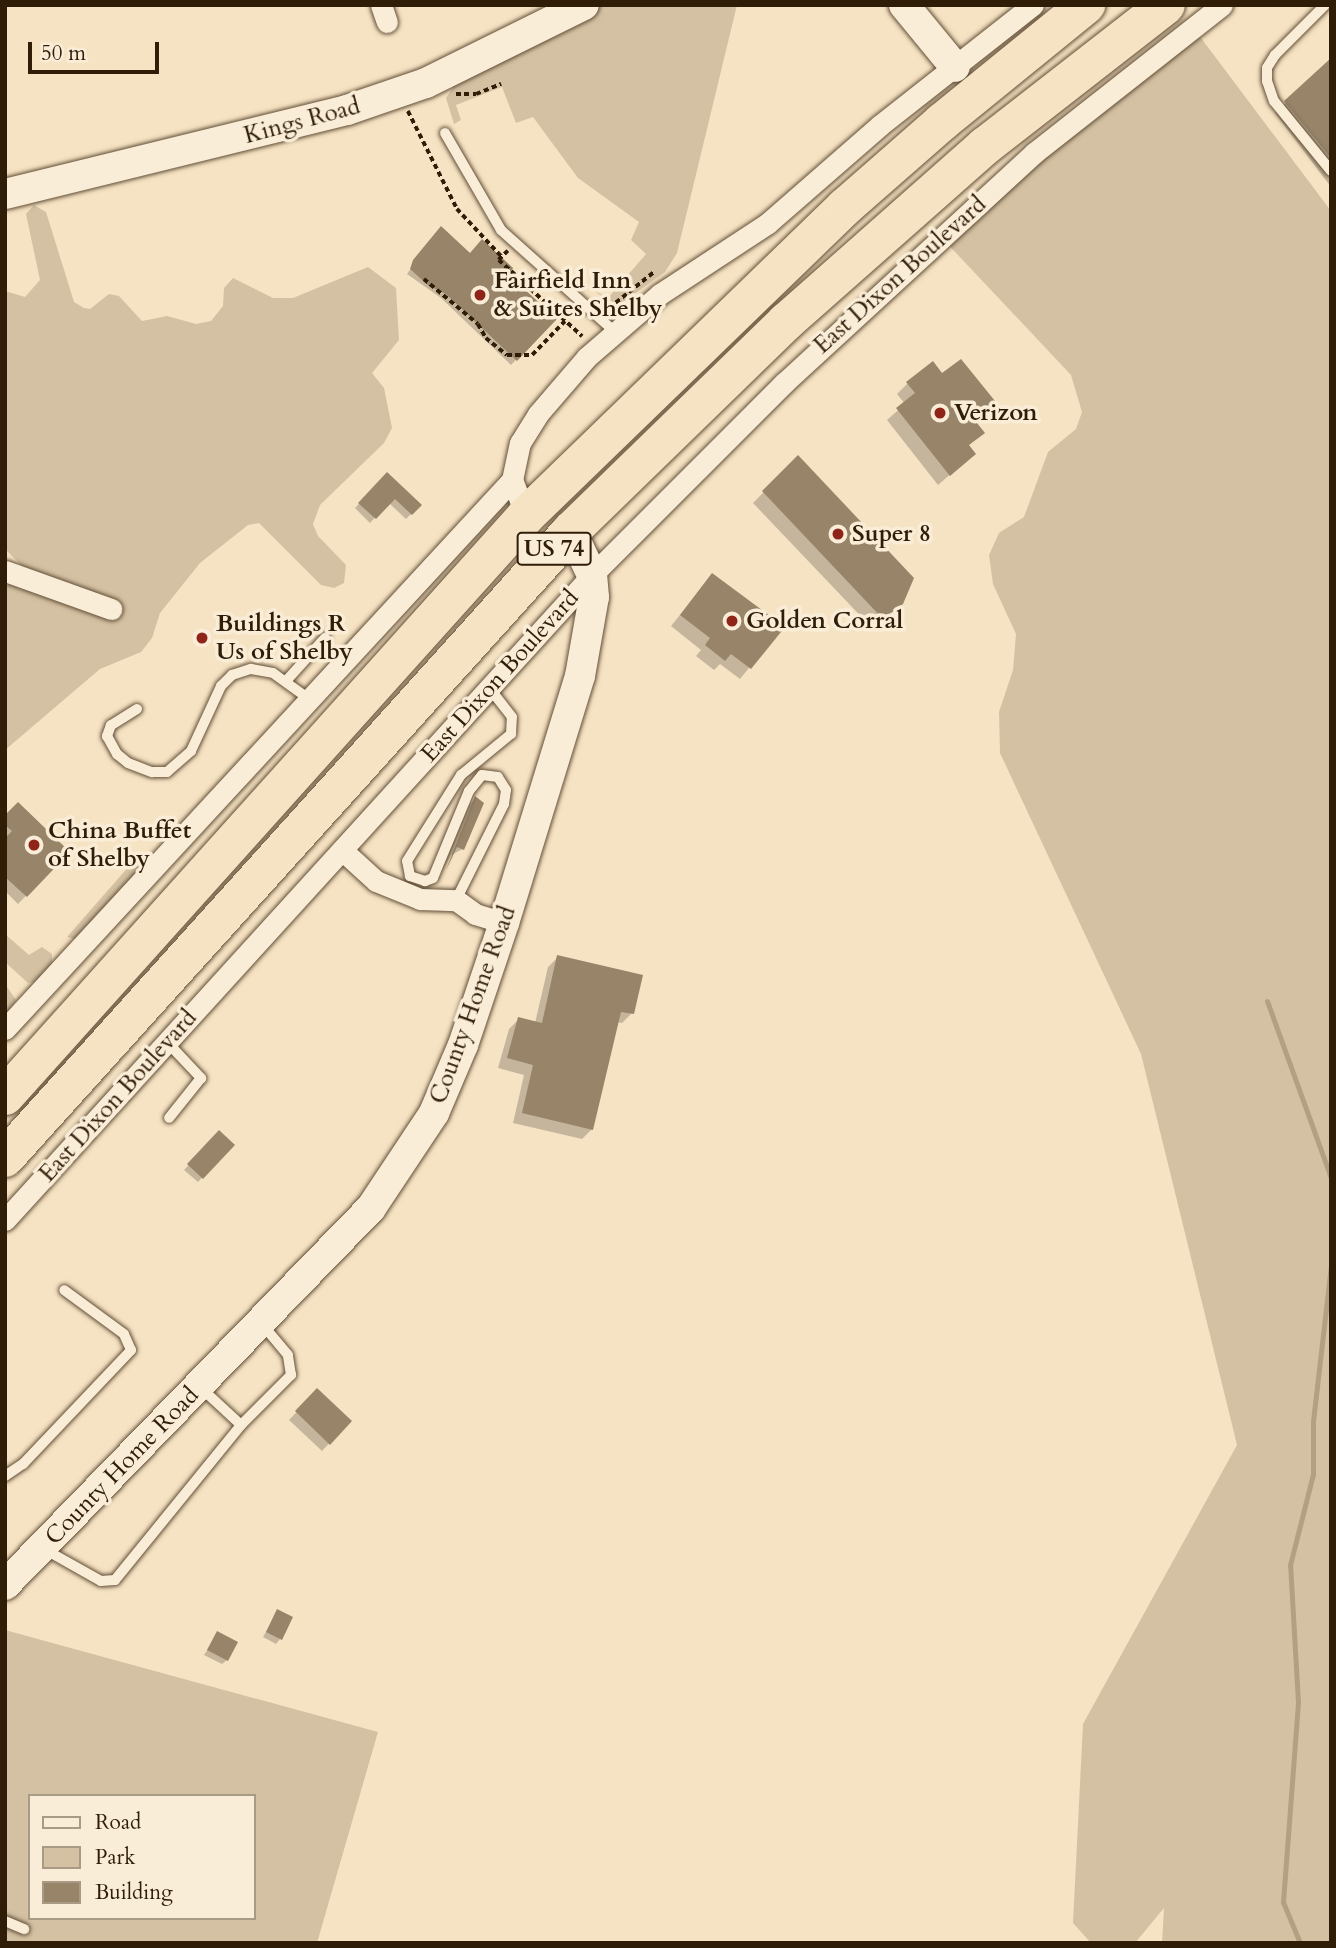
<!DOCTYPE html>
<html>
<head>
<meta charset="utf-8">
<style>
	body { margin:0 }
	#map { position:relative; width:1336px; height:1948px; overflow:hidden; background:#f6e3c3; font-family:Cardo,serif }
	div>[style] { position:absolute }
	[style*='--x'] { left:calc(var(--x)*1px); top:calc(var(--y)*1px); width:calc(var(--w)*1px); rotate:calc(var(--a)*1deg) }
	.green>* { inset:0; background:#d4c1a3 }
	.shadow>* { inset:0; background:#0003 }
	.stream>* { height:5px; margin:-2.5px; padding:0 2.5px; transform-origin:2.5px; border-radius:2.5px; background:#b3a083 }
	.building>* { inset:0; background:#978469 }
	.path>* { height:3.5px; margin-top:-1.75px; transform-origin:0; background:repeating-linear-gradient(90deg,#301d08 0 5px,transparent 0 8.5px) }
	.roads { filter:drop-shadow(0 0 2px #624e37) drop-shadow(0 0 2px #624e37) }
	.lane>* { height:10px; margin:-5px; padding:0 5px; transform-origin:5px; border-radius:5px; background:#f9edd8 }
	.street>* { height:21px; margin:-10.5px; padding:0 10.5px; transform-origin:10.5px; border-radius:10.5px; background:#f9edd8 }
	.secondary>* { height:30px; margin:-15px; padding:0 15px; transform-origin:15px; border-radius:15px; background:#f9edd8 }
	.highway>* { height:38px; margin:-19px; padding:0 19px; transform-origin:19px; border-radius:19px; background:#f6e3c3 }
	.dots>* { width:19px; height:19px; translate:-50% -50%; box-sizing:border-box; border:4px solid #f9edd8; border-radius:50% }
	span { translate:-50% -50%; white-space:nowrap; text-align:center; line-height:1.15; -webkit-text-stroke:7px #f9edd8; paint-order:stroke }
	.shield-label span { padding:2px 5px; background:#f9edd8; border:2px solid; border-radius:5px; -webkit-text-stroke-width:0 }
	.shield-label { font-size:23px; color:#301d08; font-weight:700 }
	.street-label { font-size:24px; color:#301d08 }
	.poi-label { font-size:24px; color:#301d08; font-weight:700 }
	.left { translate:0 -50%; text-align:left }
	.frame { position:absolute; inset:0; border:7px solid #301d08; pointer-events:none }
	.legend { position:absolute; left:28px; top:1794px; width:228px; height:126px; box-sizing:border-box; background:#f9edd8; border:2px solid #a99a85; margin:0; padding:9px 12px; list-style:none; font-size:21px; color:#301d08 }
	.legend li { display:flex; align-items:center; gap:14px; height:35px }
	.legend b { width:35px; border:2px solid #a99a85 }
	.scale { position:absolute; left:28px; top:42px; width:131px; height:32px; box-sizing:border-box; border:4px solid #301d08; border-top:0; padding-left:9px; font-size:21px; line-height:24px; white-space:nowrap; color:#301d08; -webkit-text-stroke:5px #f9edd8; paint-order:stroke }
</style>
</head>
<body>
<div id="map">
	<div class="green">
		<div style="clip-path:polygon(602px 5px,737px 5px,677px 253px,665px 272px,616px 307px,593px 290px,608px 298px,646px 254px,631px 240px,639px 222px,578px 178px,533px 117px,516px 123px,502px 87px,456px 105px,461px 120px,454px 124px,446px 98px,457px 81px)"></div>
		<div style="clip-path:polygon(1192px 26px,1331px 211px,1331px 1943px,1162px 1943px,1164px 1908px,1135px 1943px,1091px 1943px,1073px 1923px,1083px 1724px,1237px 1445px,1141px 1054px,1000px 753px,999px 712px,1013px 670px,1016px 634px,993px 584px,989px 555px,999px 533px,1024px 517px,1048px 452px,1076px 429px,1082px 412px,1071px 375px,941px 237px)"></div>
		<div style="clip-path:polygon(34px 205px,46px 212px,74px 302px,84px 308px,90px 309px,109px 294px,119px 296px,142px 321px,167px 316px,196px 324px,211px 321px,223px 306px,224px 288px,233px 278px,273px 298px,293px 298px,368px 267px,396px 288px,399px 340px,372px 373px,384px 388px,392px 428px,384px 443px,320px 505px,313px 524px,318px 536px,346px 565px,344px 583px,334px 588px,321px 585px,259px 523px,248px 525px,200px 563px,160px 613px,152px 638px,141px 652px,100px 669px,5px 750px,5px 587px,16px 581px,21px 565px,5px 549px,5px 291px,25px 297px,40px 280px,26px 214px)"></div>
		<div style="clip-path:polygon(137px 857px,143px 867px,75px 939px,67px 937px)"></div>
		<div style="clip-path:polygon(5px 934px,29px 955px,42px 947px,52px 954px,52px 965px,38px 981px,28px 983px,5px 962px)"></div>
		<div style="clip-path:polygon(5px 984px,16px 1000px,5px 1016px)"></div>
		<div style="clip-path:polygon(evenodd,5px 1630px,378px 1732px,317px 1943px,5px 1943px,5px 1630px,30px 1796px,254px 1796px,254px 1918px,30px 1918px,30px 1796px)"></div>
	</div>
	<div class="shadow">
		<div style="clip-path:polygon(1331px 60px,1331px 187px,1275px 113px)"></div>
		<div style="clip-path:polygon(436px 233px,508px 277px,554px 319px,511px 365px,441px 298px,407px 274px)"></div>
		<div style="clip-path:polygon(942px 376px,992px 401px,972px 419px,982px 432px,968px 446px,974px 454px,938px 485px,887px 420px,905px 404px,897px 394px,908px 383px)"></div>
		<div style="clip-path:polygon(798px 457px,902px 603px,872px 628px,753px 503px)"></div>
		<div style="clip-path:polygon(387px 474px,420px 505px,406px 519px,389px 503px,370px 523px,355px 508px)"></div>
		<div style="clip-path:polygon(712px 575px,782px 627px,740px 679px,720px 664px,714px 670px,696px 656px,701px 650px,671px 626px)"></div>
		<div style="clip-path:polygon(475px 799px,463px 849px,451px 855px,440px 874px,468px 806px)"></div>
		<div style="clip-path:polygon(5px 817px,68px 852px,18px 904px,5px 891px)"></div>
		<div style="clip-path:polygon(558px 957px,632px 1013px,622px 1023px,617px 1022px,592px 1129px,582px 1139px,513px 1123px,524px 1075px,498px 1068px,509px 1029px,519px 1019px,535px 1023px,548px 967px)"></div>
		<div style="clip-path:polygon(219px 1132px,232px 1145px,198px 1182px,184px 1170px)"></div>
		<div style="clip-path:polygon(317px 1390px,350px 1421px,322px 1451px,289px 1420px)"></div>
		<div style="clip-path:polygon(278px 1611px,280px 1639px,276px 1644px,263px 1637px)"></div>
		<div style="clip-path:polygon(218px 1633px,227px 1660px,222px 1664px,204px 1655px)"></div>
	</div>
	<div class="stream">
		<div style="--x:1267;--y:1001;--w:188;--a:70.1"></div>
		<div style="--x:1300;--y:1943;--w:44;--a:-112.5"></div>
		<div style="--x:1283;--y:1902;--w:201;--a:-85.7"></div>
		<div style="--x:1298;--y:1702;--w:137;--a:-93.3"></div>
		<div style="--x:1290;--y:1565;--w:94;--a:-75.8"></div>
		<div style="--x:1313;--y:1474;--w:53;--a:-90"></div>
		<div style="--x:1313;--y:1421;--w:156;--a:-83.4"></div>
	</div>
	<div class="building">
		<div style="clip-path:polygon(1331px 58px,1331px 158px,1284px 101px)"></div>
		<div style="clip-path:polygon(441px 226px,470px 253px,482px 239px,513px 268px,510px 276px,557px 319px,517px 361px,446px 294px,429px 286px,410px 269px,413px 260px)"></div>
		<div style="clip-path:polygon(961px 359px,995px 401px,973px 418px,985px 433px,969px 445px,976px 454px,950px 476px,896px 408px,915px 393px,906px 382px,933px 361px,942px 373px)"></div>
		<div style="clip-path:polygon(798px 455px,914px 578px,903px 604px,883px 619px,762px 491px)"></div>
		<div style="clip-path:polygon(387px 472px,422px 505px,412px 515px,395px 499px,376px 519px,358px 503px)"></div>
		<div style="clip-path:polygon(712px 573px,785px 627px,751px 669px,731px 654px,725px 661px,705px 645px,710px 638px,680px 615px)"></div>
		<div style="clip-path:polygon(475px 796px,484px 803px,464px 850px,457px 847px,446px 870px)"></div>
		<div style="clip-path:polygon(18px 802px,70px 852px,27px 897px,5px 877px,5px 838px,12px 831px,5px 825px,5px 815px)"></div>
		<div style="clip-path:polygon(557px 955px,643px 975px,634px 1014px,621px 1012px,593px 1130px,522px 1113px,533px 1065px,507px 1058px,518px 1017px,542px 1023px)"></div>
		<div style="clip-path:polygon(219px 1130px,235px 1145px,203px 1179px,187px 1164px)"></div>
		<div style="clip-path:polygon(317px 1388px,352px 1421px,330px 1445px,295px 1411px)"></div>
		<div style="clip-path:polygon(277px 1609px,293px 1617px,282px 1640px,266px 1632px)"></div>
		<div style="clip-path:polygon(217px 1631px,238px 1642px,228px 1661px,207px 1650px)"></div>
	</div>
	<div class="path">
		<div style="--x:456;--y:94;--w:20;--a:0"></div>
		<div style="--x:476;--y:94;--w:27;--a:-22"></div>
		<div style="--x:408;--y:111;--w:110;--a:63.4"></div>
		<div style="--x:457;--y:209;--w:66;--a:46.8"></div>
		<div style="--x:508;--y:251;--w:13;--a:135"></div>
		<div style="--x:499;--y:260;--w:113;--a:42.5"></div>
		<div style="--x:424;--y:279;--w:70;--a:39.8"></div>
		<div style="--x:478;--y:324;--w:16;--a:60"></div>
		<div style="--x:486;--y:338;--w:27;--a:39"></div>
		<div style="--x:507;--y:355;--w:25;--a:0"></div>
		<div style="--x:532;--y:355;--w:47;--a:-45.9"></div>
		<div style="--x:609;--y:308;--w:58;--a:-38.7"></div>
	</div>
	<div class="roads">
		<div class="lane">
			<div style="--x:1325;--y:5;--w:71;--a:135"></div>
			<div style="--x:1275;--y:55;--w:15;--a:122"></div>
			<div style="--x:1267;--y:68;--w:13;--a:90"></div>
			<div style="--x:1267;--y:81;--w:21;--a:71"></div>
			<div style="--x:1274;--y:101;--w:90;--a:50.8"></div>
			<div style="--x:445;--y:133;--w:112;--a:60"></div>
			<div style="--x:501;--y:230;--w:152;--a:41.8"></div>
			<div style="--x:287;--y:680;--w:57;--a:-47.9"></div>
			<div style="--x:137;--y:709;--w:31;--a:148"></div>
			<div style="--x:111;--y:725;--w:12;--a:110"></div>
			<div style="--x:107;--y:736;--w:21;--a:61"></div>
			<div style="--x:117;--y:754;--w:14;--a:39"></div>
			<div style="--x:128;--y:763;--w:26;--a:21"></div>
			<div style="--x:152;--y:772;--w:15;--a:0"></div>
			<div style="--x:167;--y:772;--w:32;--a:-41"></div>
			<div style="--x:191;--y:751;--w:72;--a:-65.2"></div>
			<div style="--x:221;--y:686;--w:16;--a:-45"></div>
			<div style="--x:232;--y:675;--w:20;--a:-18"></div>
			<div style="--x:251;--y:669;--w:22;--a:10"></div>
			<div style="--x:273;--y:673;--w:44;--a:35.8"></div>
			<div style="--x:456;--y:900;--w:107;--a:-63.4"></div>
			<div style="--x:504;--y:804;--w:14;--a:-82"></div>
			<div style="--x:506;--y:790;--w:15;--a:-122"></div>
			<div style="--x:498;--y:777;--w:16;--a:-173"></div>
			<div style="--x:482;--y:775;--w:21;--a:129"></div>
			<div style="--x:469;--y:791;--w:94;--a:112.5"></div>
			<div style="--x:433;--y:878;--w:9;--a:159"></div>
			<div style="--x:425;--y:881;--w:16;--a:-162"></div>
			<div style="--x:410;--y:876;--w:15;--a:-101"></div>
			<div style="--x:407;--y:861;--w:102;--a:-57.9"></div>
			<div style="--x:461;--y:775;--w:65;--a:-39.4"></div>
			<div style="--x:511;--y:734;--w:17;--a:-87"></div>
			<div style="--x:512;--y:717;--w:37;--a:-128"></div>
			<div style="--x:167;--y:1042;--w:50;--a:46.6"></div>
			<div style="--x:201;--y:1078;--w:51;--a:128.7"></div>
			<div style="--x:199;--y:1386;--w:57;--a:42.9"></div>
			<div style="--x:5;--y:1476;--w:22;--a:-34"></div>
			<div style="--x:23;--y:1464;--w:157;--a:-46.5"></div>
			<div style="--x:131;--y:1350;--w:17;--a:-114"></div>
			<div style="--x:124;--y:1334;--w:74;--a:-143.7"></div>
			<div style="--x:44;--y:1549;--w:65;--a:29.3"></div>
			<div style="--x:101;--y:1581;--w:14;--a:-4"></div>
			<div style="--x:115;--y:1580;--w:200;--a:-50.9"></div>
			<div style="--x:241;--y:1425;--w:71;--a:-45"></div>
			<div style="--x:291;--y:1375;--w:20;--a:-99"></div>
			<div style="--x:288;--y:1355;--w:40;--a:-130"></div>
			<div style="--x:5;--y:1921;--w:21;--a:23"></div>
		</div>
		<div class="street">
			<div style="--x:381;--y:5;--w:18;--a:71"></div>
			<div style="--x:526;--y:516;--w:39;--a:-111"></div>
			<div style="--x:512;--y:480;--w:38;--a:-78"></div>
			<div style="--x:520;--y:443;--w:34;--a:-58"></div>
			<div style="--x:538;--y:414;--w:75;--a:-49.3"></div>
			<div style="--x:587;--y:357;--w:96;--a:-40.8"></div>
			<div style="--x:660;--y:294;--w:129;--a:-33.3"></div>
			<div style="--x:768;--y:223;--w:147;--a:-41.1"></div>
			<div style="--x:879;--y:126;--w:196;--a:-38.2"></div>
			<div style="--x:5;--y:571;--w:113;--a:19.7"></div>
			<div style="--x:342;--y:850;--w:46;--a:42.4"></div>
			<div style="--x:376;--y:881;--w:48;--a:22.2"></div>
			<div style="--x:420;--y:899;--w:36;--a:2"></div>
			<div style="--x:456;--y:900;--w:24;--a:36"></div>
			<div style="--x:475;--y:914;--w:30;--a:17"></div>
			<div style="--x:5;--y:1029;--w:747;--a:-47.28"></div>
			<div style="--x:5;--y:1220;--w:872;--a:-47.7"></div>
			<div style="--x:592;--y:575;--w:272;--a:-45"></div>
			<div style="--x:784;--y:383;--w:340;--a:-42.6"></div>
			<div style="--x:1034;--y:153;--w:239;--a:-38.2"></div>
		</div>
		<div class="secondary">
			<div style="--x:904;--y:5;--w:80;--a:50.6"></div>
			<div style="--x:5;--y:194;--w:352;--a:-13.8"></div>
			<div style="--x:347;--y:110;--w:83;--a:-18.9"></div>
			<div style="--x:426;--y:83;--w:176;--a:-26.3"></div>
			<div style="--x:5;--y:1585;--w:525;--a:-45.85"></div>
			<div style="--x:371;--y:1208;--w:114;--a:-56.4"></div>
			<div style="--x:434;--y:1113;--w:74;--a:-66.9"></div>
			<div style="--x:463;--y:1045;--w:129;--a:-71.4"></div>
			<div style="--x:504;--y:923;--w:258;--a:-72.9"></div>
			<div style="--x:580;--y:676;--w:80;--a:-80"></div>
			<div style="--x:594;--y:597;--w:22;--a:-95"></div>
			<div style="--x:592;--y:575;--w:49;--a:-115.5"></div>
		</div>
		<div class="highway">
			<div style="--x:5;--y:1096;--w:780;--a:-48.07"></div>
			<div style="--x:526;--y:516;--w:444;--a:-44.1"></div>
			<div style="--x:845;--y:207;--w:129;--a:-41.2"></div>
			<div style="--x:942;--y:122;--w:186;--a:-39.1"></div>
			<div style="--x:5;--y:1158;--w:845;--a:-47.93"></div>
			<div style="--x:571;--y:531;--w:300;--a:-44.2"></div>
			<div style="--x:786;--y:322;--w:266;--a:-41.5"></div>
			<div style="--x:985;--y:146;--w:229;--a:-37.9"></div>
		</div>
	</div>
	<div class="dots">
		<div style="left:480px;top:295px;background:#8f2418"></div>
		<div style="left:940px;top:413px;background:#8f2418"></div>
		<div style="left:838px;top:534px;background:#8f2418"></div>
		<div style="left:732px;top:621px;background:#8f2418"></div>
		<div style="left:202px;top:638px;background:#8f2418"></div>
		<div style="left:34px;top:845px;background:#8f2418"></div>
	</div>
	<div class="shield-label">
		<span style="left:554px;top:549px">US 74</span>
	</div>
	<div class="street-label">
		<span style="left:302px;top:121px;rotate:-15deg">Kings Road</span>
		<span style="left:900px;top:275px;rotate:-42deg">East Dixon Boulevard</span>
		<span style="left:500px;top:676px;rotate:-48deg">East Dixon Boulevard</span>
		<span style="left:473px;top:1005px;rotate:-70deg">County Home Road</span>
		<span style="left:118px;top:1096px;rotate:-48deg">East Dixon Boulevard</span>
		<span style="left:122px;top:1466px;rotate:-46deg">County Home Road</span>
	</div>
	<div class="poi-label">
		<span class="left" style="left:494px;top:295px">Fairfield Inn<br>&amp; Suites Shelby</span>
		<span class="left" style="left:954px;top:413px">Verizon</span>
		<span class="left" style="left:852px;top:534px">Super 8</span>
		<span class="left" style="left:746px;top:621px">Golden Corral</span>
		<span class="left" style="left:216px;top:638px">Buildings R<br>Us of Shelby</span>
		<span class="left" style="left:48px;top:845px">China Buffet<br>of Shelby</span>
	</div>
	<div class="frame"></div>
	<ul class="legend">
	<li><b style="height:9px;background:#f9edd8"></b>Road</li>
	<li><b style="height:19px;background:#d4c1a3"></b>Park</li>
	<li><b style="height:19px;background:#978469"></b>Building</li>
	</ul>
	<div class="scale">50 m</div>
</div>
</body>
</html>
